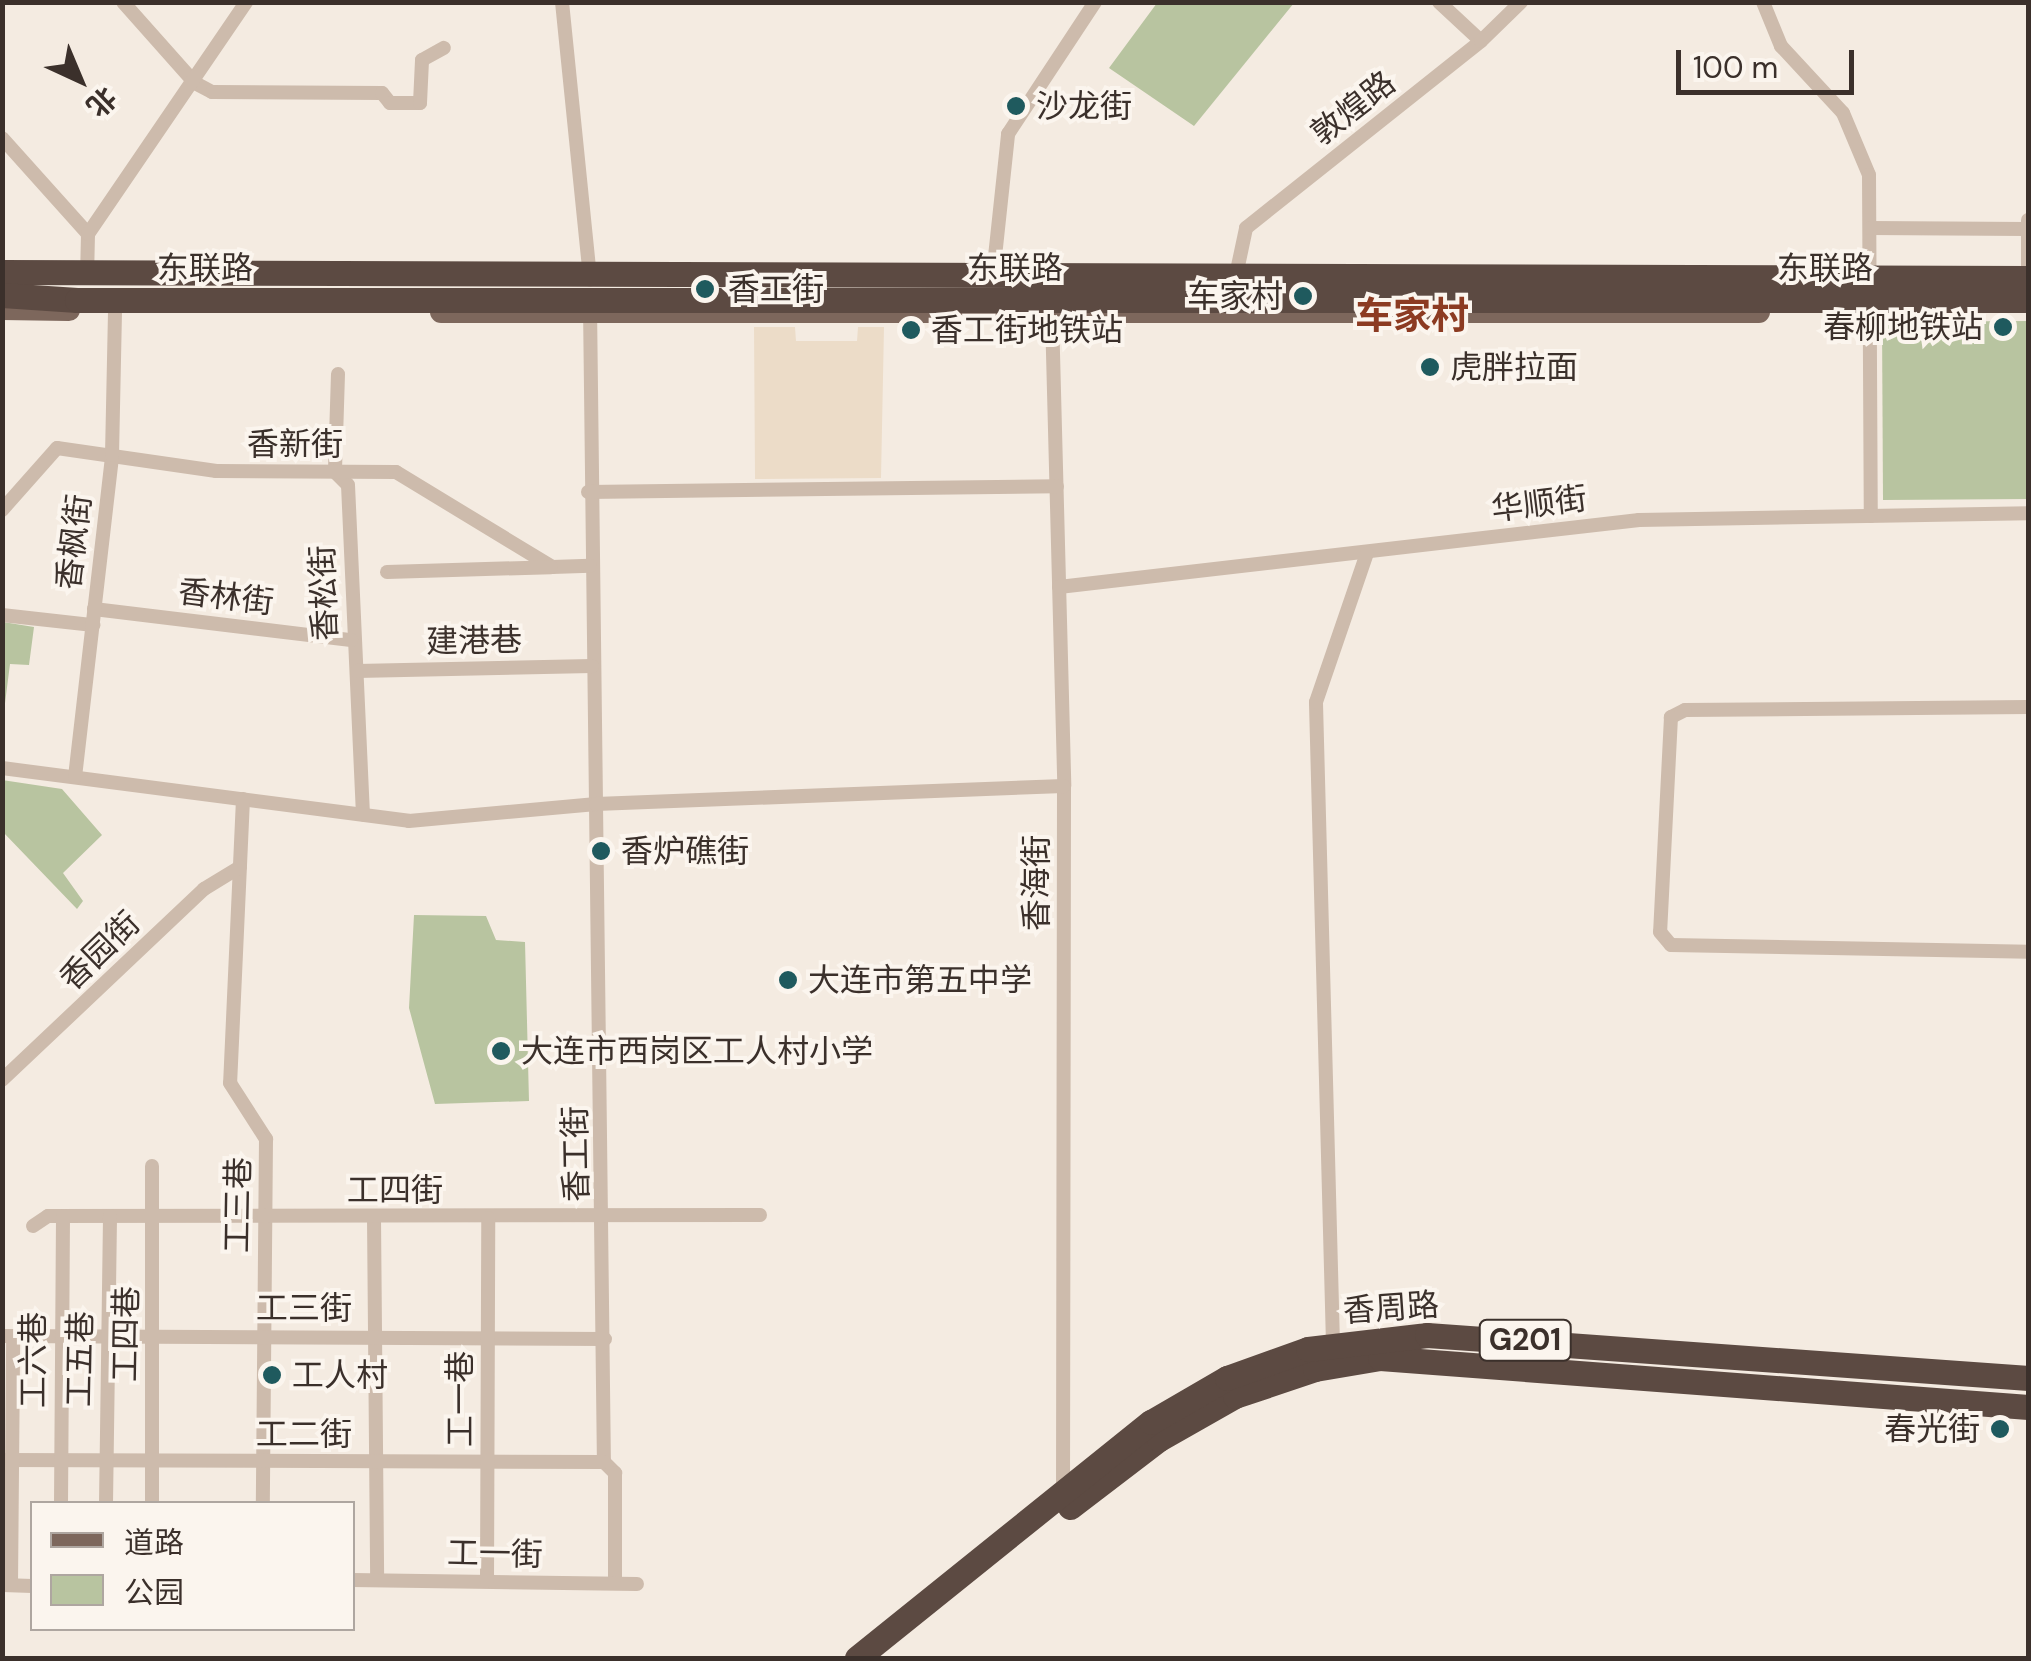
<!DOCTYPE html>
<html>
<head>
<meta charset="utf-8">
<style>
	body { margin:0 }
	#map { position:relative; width:2031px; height:1661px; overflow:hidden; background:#f4ebe1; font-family:"DM Sans","Noto Sans SC",sans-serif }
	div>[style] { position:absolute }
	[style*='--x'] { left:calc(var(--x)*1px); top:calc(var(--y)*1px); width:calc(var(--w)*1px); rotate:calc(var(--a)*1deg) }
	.green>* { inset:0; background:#b8c4a0 }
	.plaza>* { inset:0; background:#ecdcc8 }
	.street>* { height:14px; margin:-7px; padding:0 7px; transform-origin:7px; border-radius:7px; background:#cdbbac }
	.primary>* { height:22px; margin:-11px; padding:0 11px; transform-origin:11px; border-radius:11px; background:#7d675c }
	.highway>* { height:25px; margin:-12.5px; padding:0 12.5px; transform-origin:12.5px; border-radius:12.5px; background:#5c4a42 }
	.dots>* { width:28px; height:28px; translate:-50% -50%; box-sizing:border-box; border:5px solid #fbf5ee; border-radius:50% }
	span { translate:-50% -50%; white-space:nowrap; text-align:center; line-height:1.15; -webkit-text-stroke:8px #fbf5ee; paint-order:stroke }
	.shield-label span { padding:2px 8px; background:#fbf5ee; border:2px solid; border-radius:8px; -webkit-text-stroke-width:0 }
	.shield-label { font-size:30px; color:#3b302b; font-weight:700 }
	.poi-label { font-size:32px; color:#3b302b }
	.left { translate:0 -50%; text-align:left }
	.right { translate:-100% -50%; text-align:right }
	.street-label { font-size:32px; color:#3b302b }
	.quarter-label { font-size:38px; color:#8c3b22; font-weight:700 }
	.frame { position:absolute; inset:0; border:5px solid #3b302b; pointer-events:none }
	.legend { position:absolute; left:30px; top:1501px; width:325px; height:130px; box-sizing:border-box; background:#fbf5ee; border:2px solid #aea6a0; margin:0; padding:12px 18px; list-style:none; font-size:30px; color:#3b302b }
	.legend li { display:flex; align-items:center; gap:20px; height:50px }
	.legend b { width:50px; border:2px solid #aea6a0 }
	.north { position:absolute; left:30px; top:30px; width:100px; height:100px; -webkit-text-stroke:8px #fbf5ee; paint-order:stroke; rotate:136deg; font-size:28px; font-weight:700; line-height:40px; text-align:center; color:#3b302b }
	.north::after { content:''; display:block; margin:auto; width:35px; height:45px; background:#3b302b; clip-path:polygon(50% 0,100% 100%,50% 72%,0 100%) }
	.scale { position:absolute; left:1676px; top:50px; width:178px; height:45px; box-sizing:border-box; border:5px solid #3b302b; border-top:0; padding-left:12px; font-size:30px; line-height:35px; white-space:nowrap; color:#3b302b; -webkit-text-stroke:8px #fbf5ee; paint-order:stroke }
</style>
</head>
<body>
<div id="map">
	<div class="green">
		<div style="clip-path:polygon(1157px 3px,1157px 2px,1294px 3px,1194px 126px,1109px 68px)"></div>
		<div style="clip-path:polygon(2028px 321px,2028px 499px,1883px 500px,1882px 322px)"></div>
		<div style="clip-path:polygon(3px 622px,34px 627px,29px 665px,10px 664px,3px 719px)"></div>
		<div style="clip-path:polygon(2px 780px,62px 789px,102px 835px,63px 873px,83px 901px,77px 909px,3px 832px)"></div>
		<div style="clip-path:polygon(414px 915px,486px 916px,496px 940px,525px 942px,529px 1101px,435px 1104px,409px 1008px)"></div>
	</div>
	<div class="plaza">
		<div style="clip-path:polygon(754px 327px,795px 327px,796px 341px,857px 341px,858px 327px,884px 327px,881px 478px,755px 479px)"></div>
	</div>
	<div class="street">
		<div style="--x:123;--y:2;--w:108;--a:48.4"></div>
		<div style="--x:195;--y:83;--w:19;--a:28"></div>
		<div style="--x:212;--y:92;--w:170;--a:0.3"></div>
		<div style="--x:382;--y:93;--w:13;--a:51"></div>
		<div style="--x:390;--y:103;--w:30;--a:0"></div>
		<div style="--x:420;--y:103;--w:43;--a:-87.3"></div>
		<div style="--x:422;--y:60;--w:25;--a:-29"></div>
		<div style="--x:562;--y:2;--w:279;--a:84.2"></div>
		<div style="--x:1439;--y:2;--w:57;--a:42.9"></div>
		<div style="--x:1763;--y:2;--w:48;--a:67.8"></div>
		<div style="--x:1781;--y:46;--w:91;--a:47.2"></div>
		<div style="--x:1843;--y:113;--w:67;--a:67.2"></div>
		<div style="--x:1869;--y:175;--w:341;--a:89.7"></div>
		<div style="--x:2;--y:138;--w:129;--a:48.1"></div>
		<div style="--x:1870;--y:228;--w:156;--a:0.4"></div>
		<div style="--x:994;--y:266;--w:133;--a:-83.9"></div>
		<div style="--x:1008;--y:134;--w:158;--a:-56.6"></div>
		<div style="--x:1238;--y:266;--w:39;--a:-78"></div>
		<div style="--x:1246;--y:228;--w:300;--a:-38.5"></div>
		<div style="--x:1481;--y:41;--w:56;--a:-44.3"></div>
		<div style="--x:2028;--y:268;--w:48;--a:-90"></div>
		<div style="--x:87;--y:278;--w:44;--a:-88.7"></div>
		<div style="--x:88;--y:234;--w:281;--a:-55.7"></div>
		<div style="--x:590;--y:306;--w:1156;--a:89.31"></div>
		<div style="--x:604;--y:1462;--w:16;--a:45"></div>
		<div style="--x:615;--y:1473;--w:110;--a:90"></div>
		<div style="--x:1052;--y:315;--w:471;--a:88.5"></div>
		<div style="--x:1064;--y:786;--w:706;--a:90.08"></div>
		<div style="--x:338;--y:374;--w:98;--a:91.8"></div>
		<div style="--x:335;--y:472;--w:18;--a:45"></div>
		<div style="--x:348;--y:485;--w:330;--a:87.4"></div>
		<div style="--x:588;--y:492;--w:469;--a:-0.7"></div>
		<div style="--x:2;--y:510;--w:83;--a:-48.4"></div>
		<div style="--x:57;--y:448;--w:161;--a:8.2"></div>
		<div style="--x:216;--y:471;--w:180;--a:0.3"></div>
		<div style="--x:396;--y:472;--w:183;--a:31.3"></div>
		<div style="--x:552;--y:567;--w:38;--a:-2"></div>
		<div style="--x:387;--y:572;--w:164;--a:-1.7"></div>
		<div style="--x:1059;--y:587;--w:584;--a:-6.59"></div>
		<div style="--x:1639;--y:520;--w:389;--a:-1"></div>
		<div style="--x:94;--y:609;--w:259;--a:6.9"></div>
		<div style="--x:2;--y:615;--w:92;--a:6.3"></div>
		<div style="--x:357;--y:671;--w:235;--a:-1.2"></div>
		<div style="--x:2028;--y:707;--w:343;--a:179.5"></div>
		<div style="--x:1685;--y:710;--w:16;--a:153"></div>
		<div style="--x:1671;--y:717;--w:215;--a:92.9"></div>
		<div style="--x:1660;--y:932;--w:17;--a:50"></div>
		<div style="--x:1671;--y:945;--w:357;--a:1.1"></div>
		<div style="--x:2;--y:768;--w:410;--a:7.4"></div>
		<div style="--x:409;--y:821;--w:188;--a:-5.2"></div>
		<div style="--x:596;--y:804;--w:468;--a:-2.2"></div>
		<div style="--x:75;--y:777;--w:324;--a:-83.4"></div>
		<div style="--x:112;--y:455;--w:144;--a:-88.8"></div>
		<div style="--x:243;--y:799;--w:284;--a:92.6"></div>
		<div style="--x:230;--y:1083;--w:67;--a:57.3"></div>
		<div style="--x:266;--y:1139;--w:365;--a:90.5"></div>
		<div style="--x:2;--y:1080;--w:278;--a:-43.4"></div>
		<div style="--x:204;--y:889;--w:42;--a:-31.4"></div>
		<div style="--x:374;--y:1217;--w:363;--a:89.5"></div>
		<div style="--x:33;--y:1226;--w:18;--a:-34"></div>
		<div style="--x:48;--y:1216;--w:712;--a:-0.08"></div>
		<div style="--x:2;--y:1336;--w:603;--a:0.29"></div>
		<div style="--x:1333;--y:1344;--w:642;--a:-91.52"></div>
		<div style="--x:1316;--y:702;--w:157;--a:-71.1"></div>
		<div style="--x:2;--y:1460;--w:602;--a:0.19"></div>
		<div style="--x:61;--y:1504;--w:288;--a:-89.6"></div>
		<div style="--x:106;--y:1504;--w:288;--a:-89.2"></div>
		<div style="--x:152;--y:1504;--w:338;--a:-90"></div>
		<div style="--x:352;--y:1580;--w:285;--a:0.8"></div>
		<div style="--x:487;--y:1581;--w:363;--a:-89.8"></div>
		<div style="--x:3;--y:1585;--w:29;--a:2"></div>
		<div style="--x:11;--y:1585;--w:249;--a:-89.5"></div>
	</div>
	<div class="primary">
		<div style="--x:2;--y:309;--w:67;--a:0.9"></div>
		<div style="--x:441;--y:312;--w:1318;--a:0"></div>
	</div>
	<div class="highway">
		<div style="--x:2;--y:272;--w:2026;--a:0.17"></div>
		<div style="--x:2;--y:295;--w:75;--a:3.8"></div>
		<div style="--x:77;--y:300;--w:1951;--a:0"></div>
		<div style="--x:1070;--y:1507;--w:112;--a:-37.4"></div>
		<div style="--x:1159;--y:1439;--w:87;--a:-29.5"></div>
		<div style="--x:1235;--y:1396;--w:84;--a:-18.6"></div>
		<div style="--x:1315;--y:1369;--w:66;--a:-9.6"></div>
		<div style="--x:1380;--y:1358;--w:650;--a:4.32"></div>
		<div style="--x:857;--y:1658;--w:377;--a:-38.8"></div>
		<div style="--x:1151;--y:1422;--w:88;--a:-30.1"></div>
		<div style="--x:1227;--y:1378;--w:86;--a:-19.7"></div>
		<div style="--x:1308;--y:1349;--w:120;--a:-6.7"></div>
		<div style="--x:1427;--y:1335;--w:603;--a:4.09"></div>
	</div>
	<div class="dots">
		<div style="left:1016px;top:106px;background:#1f5a5e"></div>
		<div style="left:705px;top:289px;background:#1f5a5e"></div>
		<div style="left:1303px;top:296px;background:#1f5a5e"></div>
		<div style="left:2003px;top:327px;background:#1f5a5e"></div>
		<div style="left:911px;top:330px;background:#1f5a5e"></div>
		<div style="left:1430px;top:367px;background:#1f5a5e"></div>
		<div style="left:601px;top:851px;background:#1f5a5e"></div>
		<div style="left:788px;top:980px;background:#1f5a5e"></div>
		<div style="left:501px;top:1051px;background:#1f5a5e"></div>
		<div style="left:272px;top:1375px;background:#1f5a5e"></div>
		<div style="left:2000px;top:1429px;background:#1f5a5e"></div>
	</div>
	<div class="shield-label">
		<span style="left:1525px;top:1340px">G201</span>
	</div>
	<div class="poi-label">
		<span class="left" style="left:1036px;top:106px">沙龙街</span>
		<span class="left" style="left:728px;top:289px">香工街</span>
		<span class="right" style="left:1283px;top:296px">车家村</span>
		<span class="right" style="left:1983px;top:327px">春柳地铁站</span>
		<span class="left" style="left:931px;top:330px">香工街地铁站</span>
		<span class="left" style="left:1450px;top:367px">虎胖拉面</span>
		<span class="left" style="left:621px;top:851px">香炉礁街</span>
		<span class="left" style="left:808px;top:980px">大连市第五中学</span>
		<span class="left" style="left:521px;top:1051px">大连市西岗区工人村小学</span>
		<span class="left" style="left:292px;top:1375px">工人村</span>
		<span class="right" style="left:1980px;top:1429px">春光街</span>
	</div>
	<div class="street-label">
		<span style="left:1353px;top:108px;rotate:-38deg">敦煌路</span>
		<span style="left:205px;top:268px">东联路</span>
		<span style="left:1015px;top:268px">东联路</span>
		<span style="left:1825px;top:268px">东联路</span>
		<span style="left:295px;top:444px">香新街</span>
		<span style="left:1539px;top:504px;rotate:-7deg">华顺街</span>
		<span style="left:74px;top:542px;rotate:-83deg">香枫街</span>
		<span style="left:324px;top:593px;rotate:-92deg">香松街</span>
		<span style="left:226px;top:597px;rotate:7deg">香林街</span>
		<span style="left:474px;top:641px;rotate:-1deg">建港巷</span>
		<span style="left:1036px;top:883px;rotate:-90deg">香海街</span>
		<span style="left:100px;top:951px;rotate:-44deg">香园街</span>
		<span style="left:576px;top:1154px;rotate:-91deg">香工街</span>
		<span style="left:395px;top:1190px">工四街</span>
		<span style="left:238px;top:1205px;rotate:-89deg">工三巷</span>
		<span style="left:304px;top:1308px">工三街</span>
		<span style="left:1391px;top:1308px;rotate:-4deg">香周路</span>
		<span style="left:126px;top:1334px;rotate:-89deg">工四巷</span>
		<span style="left:80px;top:1359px;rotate:-89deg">工五巷</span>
		<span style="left:33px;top:1360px;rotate:-90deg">工六巷</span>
		<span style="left:460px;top:1399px;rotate:-90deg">工一巷</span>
		<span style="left:304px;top:1434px">工二街</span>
		<span style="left:495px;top:1554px;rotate:1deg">工一街</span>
	</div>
	<div class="quarter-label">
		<span style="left:1412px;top:317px">车家村</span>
	</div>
	<div class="frame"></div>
	<ul class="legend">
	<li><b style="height:12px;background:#7d675c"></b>道路</li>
	<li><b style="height:28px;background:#b8c4a0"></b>公园</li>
	</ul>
	<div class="north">北</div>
	<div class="scale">100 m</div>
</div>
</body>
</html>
